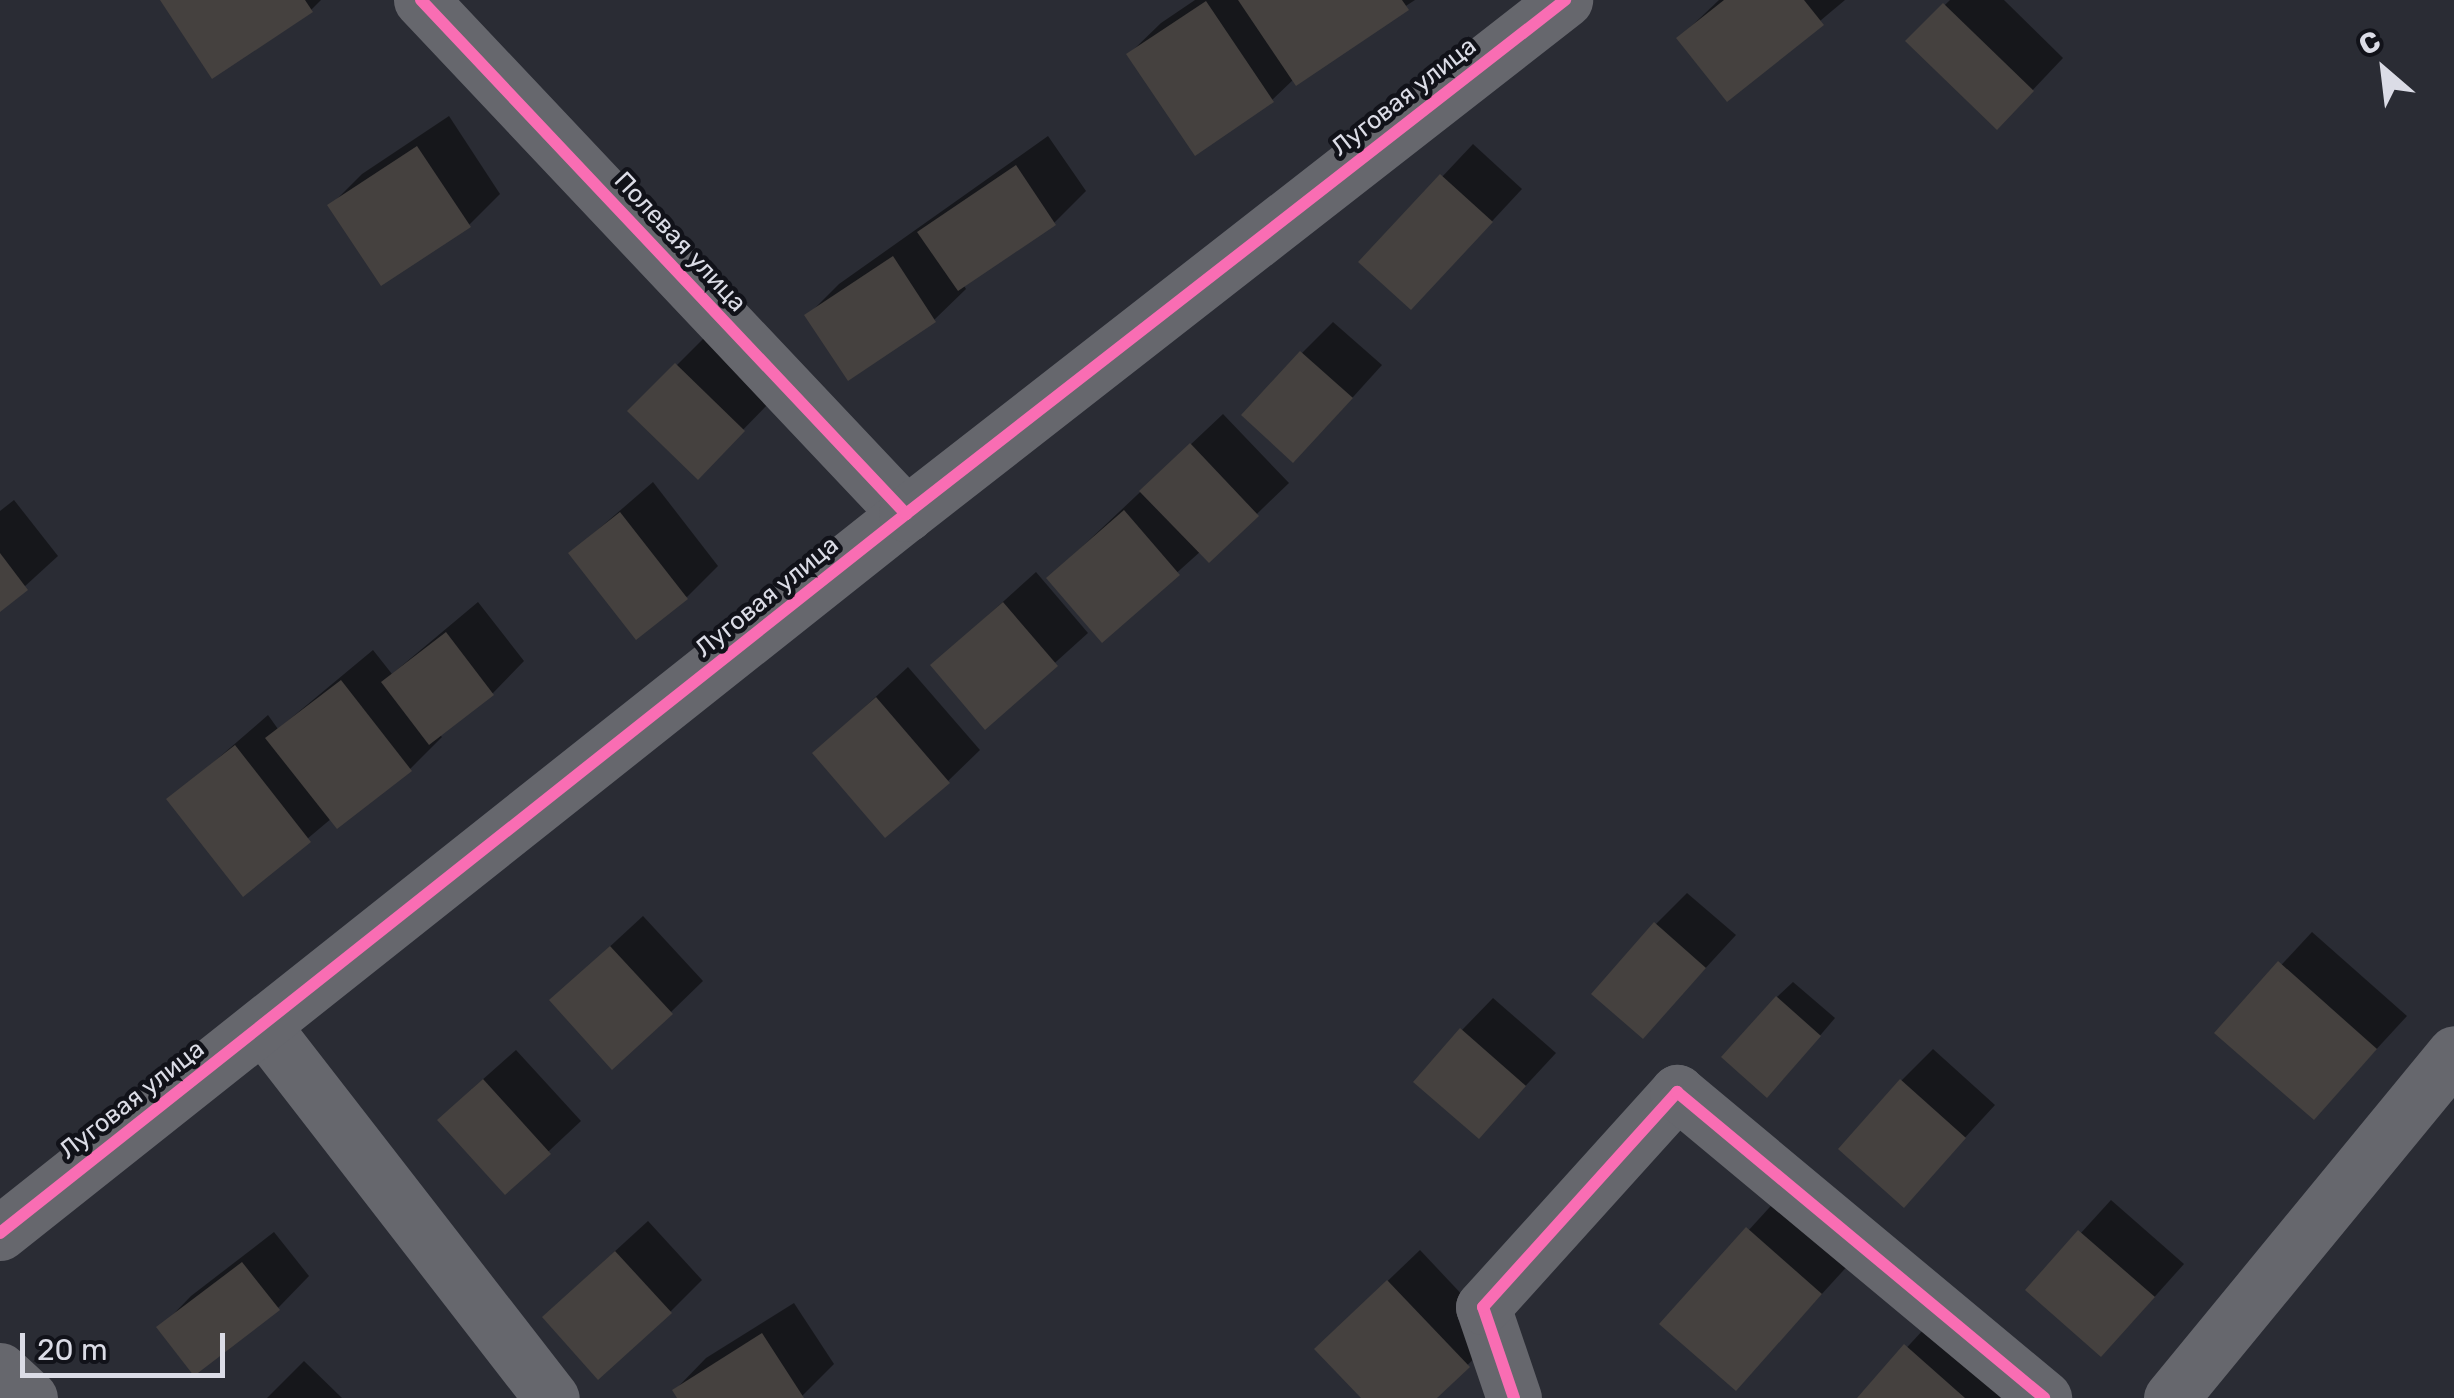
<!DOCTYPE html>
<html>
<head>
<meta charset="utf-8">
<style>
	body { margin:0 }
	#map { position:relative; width:2454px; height:1398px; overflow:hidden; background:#2a2c34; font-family:Rubik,sans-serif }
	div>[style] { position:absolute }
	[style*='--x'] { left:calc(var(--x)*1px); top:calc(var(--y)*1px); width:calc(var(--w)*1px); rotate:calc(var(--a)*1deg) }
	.shadow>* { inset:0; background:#0007 }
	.building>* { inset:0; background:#45413f }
	.minor>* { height:55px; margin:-27.5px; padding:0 27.5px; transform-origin:27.5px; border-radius:27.5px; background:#66676d }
	.cycleway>* { height:12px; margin:-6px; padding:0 6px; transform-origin:6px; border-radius:6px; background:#f96db3 }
	span { translate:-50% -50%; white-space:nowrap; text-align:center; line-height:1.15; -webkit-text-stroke:9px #111219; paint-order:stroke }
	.street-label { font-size:25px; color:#dbdce6 }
	.north { position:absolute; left:2334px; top:20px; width:100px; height:100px; -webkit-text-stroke:8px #111219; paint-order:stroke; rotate:332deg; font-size:28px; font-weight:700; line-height:40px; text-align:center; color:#dbdce6 }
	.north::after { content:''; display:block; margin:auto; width:35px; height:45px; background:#dbdce6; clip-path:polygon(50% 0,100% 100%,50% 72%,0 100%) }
	.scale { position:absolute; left:20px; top:1333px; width:205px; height:45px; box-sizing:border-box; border:5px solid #dbdce6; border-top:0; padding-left:12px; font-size:30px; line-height:35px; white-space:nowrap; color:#dbdce6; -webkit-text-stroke:8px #111219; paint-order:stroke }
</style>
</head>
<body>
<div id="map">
	<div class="shadow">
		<div style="clip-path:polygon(163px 0,321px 0,311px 10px)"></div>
		<div style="clip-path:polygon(1195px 0,1415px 0,1294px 79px,1272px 100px,1129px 54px,1161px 23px)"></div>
		<div style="clip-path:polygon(1719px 0,1845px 0,1727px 99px,1679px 38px)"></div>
		<div style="clip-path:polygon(1950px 0,2004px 0,2063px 58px,2028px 95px,1908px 41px)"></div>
		<div style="clip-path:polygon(449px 116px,500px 194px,469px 225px,330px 206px,362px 174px)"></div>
		<div style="clip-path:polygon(1048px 136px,1086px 191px,1054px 223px,963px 284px,966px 289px,934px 320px,808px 315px,839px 284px)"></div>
		<div style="clip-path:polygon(1473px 144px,1522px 189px,1442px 275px,1362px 262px)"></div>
		<div style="clip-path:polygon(1333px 322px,1382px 365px,1325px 428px,1302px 353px)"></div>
		<div style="clip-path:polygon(708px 334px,774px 398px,698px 476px,631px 411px)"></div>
		<div style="clip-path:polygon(1223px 414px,1289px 483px,1209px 560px,1201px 551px,1102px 640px,1049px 578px)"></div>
		<div style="clip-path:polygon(653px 482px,718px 566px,687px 597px,571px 553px)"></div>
		<div style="clip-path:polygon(14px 500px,58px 556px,0 609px,0 511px)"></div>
		<div style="clip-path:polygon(1036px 572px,1088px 633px,985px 726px,933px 665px)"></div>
		<div style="clip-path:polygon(478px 602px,524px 661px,493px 693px,439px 734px,442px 737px,410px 769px,332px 818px,243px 893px,170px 800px,268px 715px,278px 729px,373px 650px,392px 674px)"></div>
		<div style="clip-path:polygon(908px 667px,980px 750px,948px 781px,815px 753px)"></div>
		<div style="clip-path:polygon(1687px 893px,1736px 935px,1643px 1036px,1656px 924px)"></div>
		<div style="clip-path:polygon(643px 916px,703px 981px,671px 1012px,552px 1000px)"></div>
		<div style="clip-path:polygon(2312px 932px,2407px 1016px,2314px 1117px,2218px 1033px)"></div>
		<div style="clip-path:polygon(1793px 982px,1835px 1018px,1783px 1079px,1777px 997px)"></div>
		<div style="clip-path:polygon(1493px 998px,1556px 1053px,1479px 1136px,1462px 1030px)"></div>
		<div style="clip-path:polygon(1933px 1049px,1995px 1105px,1904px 1204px,1901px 1081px)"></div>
		<div style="clip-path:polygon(516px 1050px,581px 1121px,506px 1191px,472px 1089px)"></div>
		<div style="clip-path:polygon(1779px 1197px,1852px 1261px,1736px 1388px,1663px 1324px)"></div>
		<div style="clip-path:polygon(2111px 1200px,2184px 1264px,2132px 1322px,2029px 1290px)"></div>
		<div style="clip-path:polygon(648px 1221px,702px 1280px,670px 1312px,577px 1286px)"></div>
		<div style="clip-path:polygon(274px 1232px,309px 1276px,278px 1308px,160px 1328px,191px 1296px)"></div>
		<div style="clip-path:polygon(1420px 1250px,1499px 1334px,1434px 1398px,1365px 1398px,1349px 1318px)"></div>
		<div style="clip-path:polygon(794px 1303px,834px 1364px,802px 1396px,680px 1398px,675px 1390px,706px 1358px)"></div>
		<div style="clip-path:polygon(1937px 1315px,2014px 1382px,2000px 1398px,1860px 1398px)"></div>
		<div style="clip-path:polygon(304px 1361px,342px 1398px,267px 1398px)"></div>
	</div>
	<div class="building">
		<div style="clip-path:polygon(160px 0,305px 0,313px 12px,212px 79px)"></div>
		<div style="clip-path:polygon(1238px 0,1402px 0,1409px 10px,1296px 86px)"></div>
		<div style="clip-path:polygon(1724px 0,1804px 0,1824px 25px,1727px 102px,1676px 38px)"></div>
		<div style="clip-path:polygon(1206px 1px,1274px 102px,1195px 156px,1126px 54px)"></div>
		<div style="clip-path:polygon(1943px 3px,2034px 91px,1997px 130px,1905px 41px)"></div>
		<div style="clip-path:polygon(417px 146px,471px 227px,381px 286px,327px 205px)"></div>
		<div style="clip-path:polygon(1016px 165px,1056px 225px,958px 291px,917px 232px)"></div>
		<div style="clip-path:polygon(1440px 174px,1493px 222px,1411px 310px,1358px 262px)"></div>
		<div style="clip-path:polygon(893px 256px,936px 322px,848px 381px,804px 315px)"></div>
		<div style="clip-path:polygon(1300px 351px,1353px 398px,1293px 463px,1241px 415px)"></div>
		<div style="clip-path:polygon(675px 363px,745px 431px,698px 480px,627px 411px)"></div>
		<div style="clip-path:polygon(1190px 443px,1259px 516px,1209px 563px,1139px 491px)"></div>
		<div style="clip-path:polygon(1124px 510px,1180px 575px,1102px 643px,1046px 578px)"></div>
		<div style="clip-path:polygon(620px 512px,688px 599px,636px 640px,568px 553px)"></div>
		<div style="clip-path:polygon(0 553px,28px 590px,0 612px)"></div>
		<div style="clip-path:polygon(1003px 602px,1058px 666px,985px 730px,930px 665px)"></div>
		<div style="clip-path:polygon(446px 632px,494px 695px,429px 745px,381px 682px)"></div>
		<div style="clip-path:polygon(341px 680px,412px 771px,337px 829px,265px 738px)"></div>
		<div style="clip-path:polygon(876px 697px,950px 783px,885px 838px,812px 753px)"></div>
		<div style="clip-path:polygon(235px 745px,311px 842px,243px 897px,166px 799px)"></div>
		<div style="clip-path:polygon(1654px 922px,1706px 968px,1643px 1039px,1591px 994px)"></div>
		<div style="clip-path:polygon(610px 946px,673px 1014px,612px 1070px,549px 1000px)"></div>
		<div style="clip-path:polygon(2278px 961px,2377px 1049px,2314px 1120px,2214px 1033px)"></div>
		<div style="clip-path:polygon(1776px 996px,1821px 1036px,1767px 1098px,1721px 1057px)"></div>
		<div style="clip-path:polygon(1460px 1028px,1526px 1086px,1479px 1139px,1413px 1082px)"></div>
		<div style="clip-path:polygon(483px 1079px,551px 1154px,505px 1195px,437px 1120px)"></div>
		<div style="clip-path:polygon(1900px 1079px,1966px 1138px,1904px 1208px,1838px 1149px)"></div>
		<div style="clip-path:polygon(1746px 1227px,1822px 1294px,1736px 1391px,1659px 1324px)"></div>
		<div style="clip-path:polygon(2078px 1230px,2155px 1297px,2101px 1357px,2025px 1290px)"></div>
		<div style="clip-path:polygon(615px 1251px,672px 1313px,598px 1380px,542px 1317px)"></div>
		<div style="clip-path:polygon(242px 1262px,280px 1310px,194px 1376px,156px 1327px)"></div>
		<div style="clip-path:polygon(1387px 1280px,1470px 1367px,1437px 1398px,1361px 1398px,1314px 1349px)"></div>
		<div style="clip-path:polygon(762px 1333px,804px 1398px,677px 1398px,672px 1390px)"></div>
		<div style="clip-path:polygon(1904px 1344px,1965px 1398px,1857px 1398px)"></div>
	</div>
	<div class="minor">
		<div style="--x:421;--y:0;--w:707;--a:46.66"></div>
		<div style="--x:263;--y:1026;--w:471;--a:52.2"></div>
		<div style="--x:0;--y:1233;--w:1157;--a:-38.44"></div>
		<div style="--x:906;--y:514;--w:836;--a:-37.95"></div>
		<div style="--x:0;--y:1370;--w:41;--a:43"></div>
		<div style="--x:1514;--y:1398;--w:96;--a:-108.8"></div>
		<div style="--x:1483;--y:1307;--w:290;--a:-47.9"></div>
		<div style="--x:1677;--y:1092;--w:478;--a:39.8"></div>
		<div style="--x:2171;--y:1398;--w:446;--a:-50.6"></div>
	</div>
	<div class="cycleway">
		<div style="--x:421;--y:0;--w:707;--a:46.66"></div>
		<div style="--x:0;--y:1233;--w:1157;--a:-38.44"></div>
		<div style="--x:906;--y:514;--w:836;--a:-37.95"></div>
		<div style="--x:1514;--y:1398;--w:96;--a:-108.8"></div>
		<div style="--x:1483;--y:1307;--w:290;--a:-47.9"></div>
		<div style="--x:1677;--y:1092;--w:478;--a:39.8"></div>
	</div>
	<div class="street-label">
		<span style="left:1404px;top:97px;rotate:-38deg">Луговая улица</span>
		<span style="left:680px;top:242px;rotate:47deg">Полевая улица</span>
		<span style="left:767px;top:597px;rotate:-39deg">Луговая улица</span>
		<span style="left:132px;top:1100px;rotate:-38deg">Луговая улица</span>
	</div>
	<div class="north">С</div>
	<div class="scale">20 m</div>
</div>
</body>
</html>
